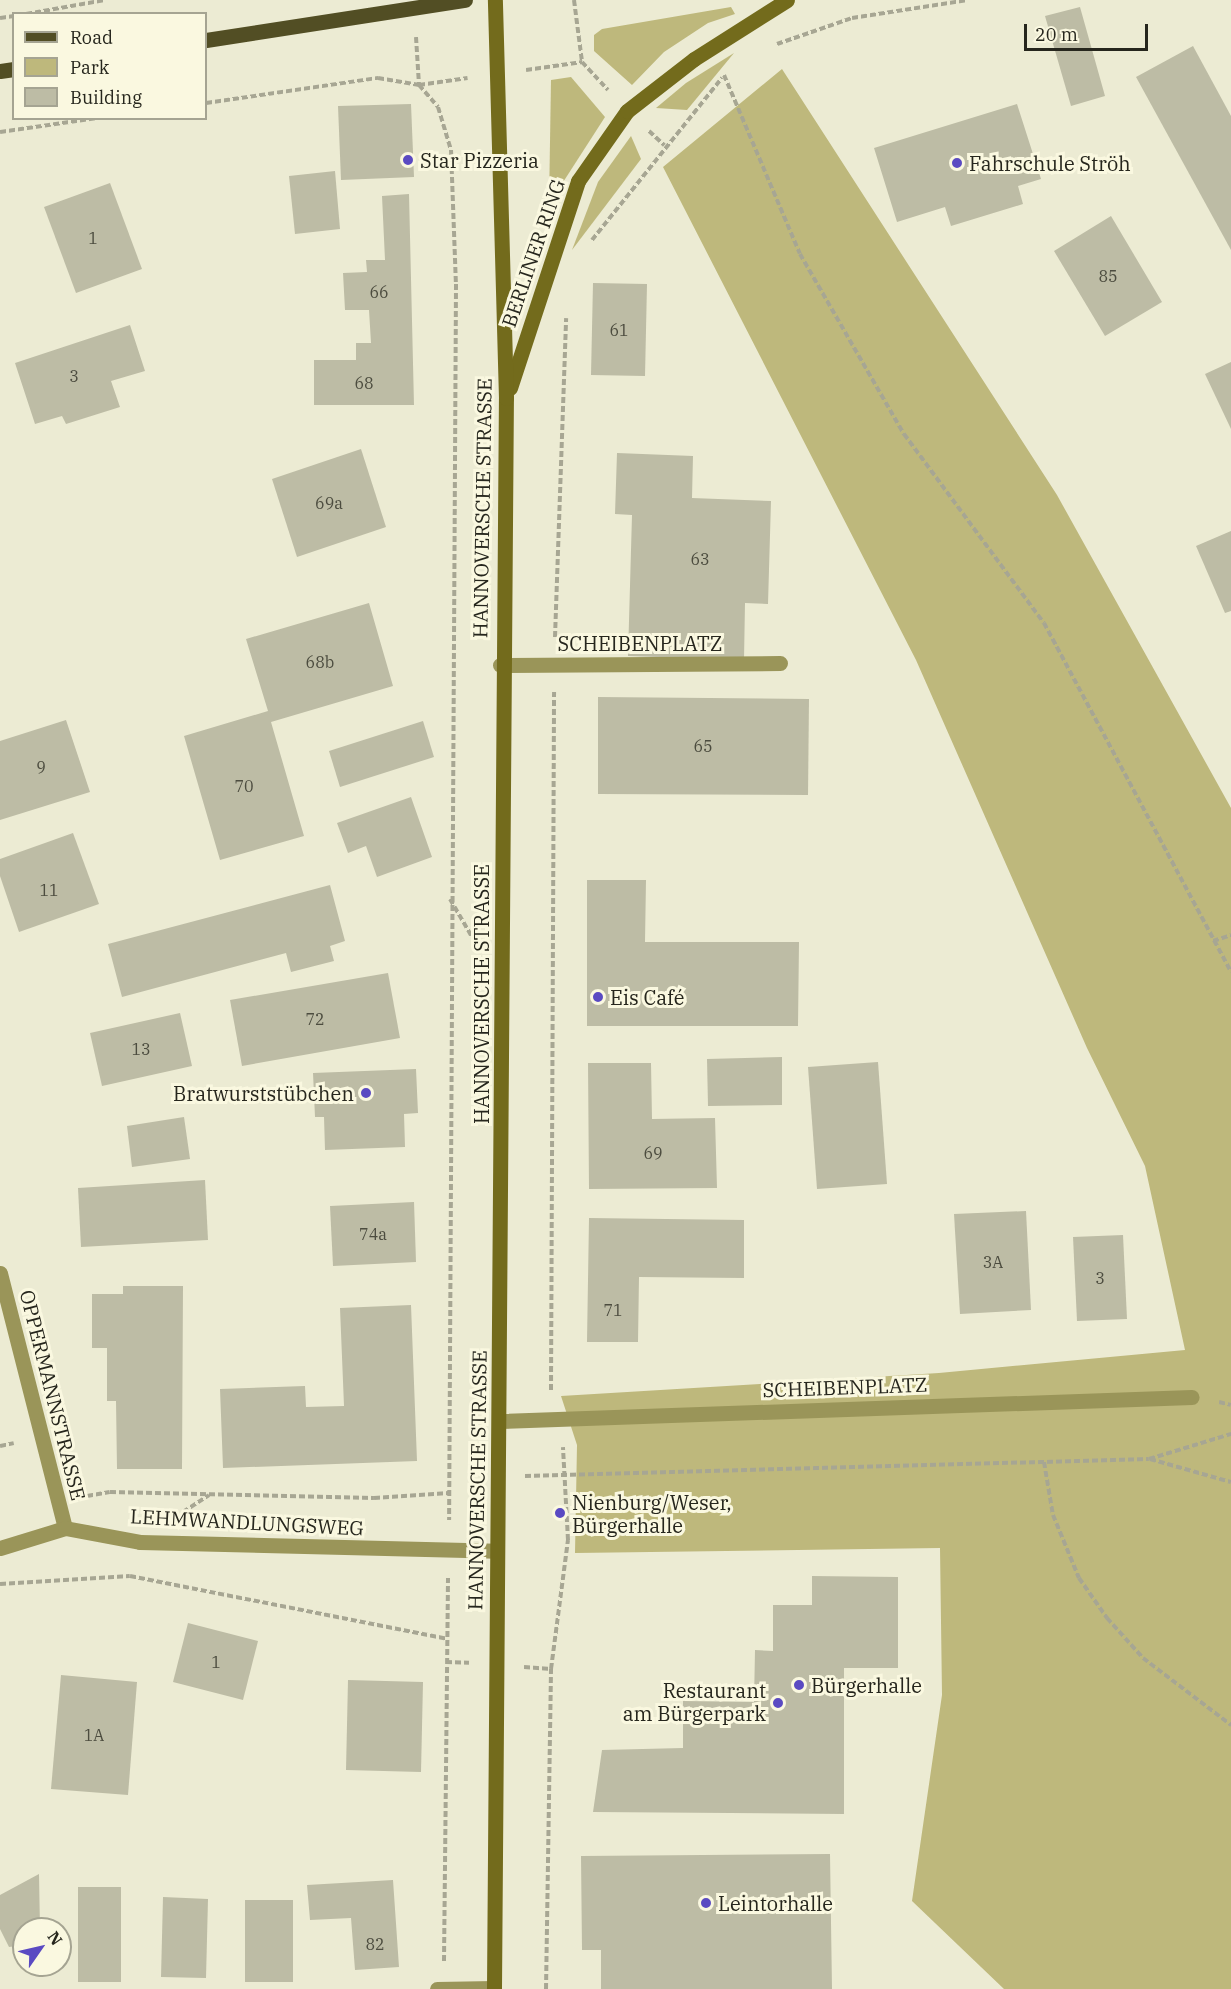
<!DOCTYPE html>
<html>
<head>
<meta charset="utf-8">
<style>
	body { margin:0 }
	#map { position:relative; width:1231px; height:1989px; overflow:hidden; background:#ecebd3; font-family:"IBM Plex Serif",serif }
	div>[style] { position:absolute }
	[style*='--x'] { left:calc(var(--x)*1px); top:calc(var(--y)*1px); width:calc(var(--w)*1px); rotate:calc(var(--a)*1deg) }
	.green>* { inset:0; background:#beb87c }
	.building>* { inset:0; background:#bdbca5 }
	.path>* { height:4px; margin-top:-2px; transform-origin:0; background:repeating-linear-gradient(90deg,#a7a693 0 6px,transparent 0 9px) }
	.lane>* { height:15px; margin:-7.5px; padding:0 7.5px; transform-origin:7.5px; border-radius:7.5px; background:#9a9559 }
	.street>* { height:15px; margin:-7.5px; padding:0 7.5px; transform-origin:7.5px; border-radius:7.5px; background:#9a9559 }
	.secondary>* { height:15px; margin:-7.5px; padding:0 7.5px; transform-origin:7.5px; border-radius:7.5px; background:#736b1c }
	.primary>* { height:15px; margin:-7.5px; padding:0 7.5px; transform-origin:7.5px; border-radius:7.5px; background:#524e24 }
	.dots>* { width:16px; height:16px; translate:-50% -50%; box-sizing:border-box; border:3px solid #faf8e0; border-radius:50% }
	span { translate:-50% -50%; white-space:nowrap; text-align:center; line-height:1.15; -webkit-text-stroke:6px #faf8e0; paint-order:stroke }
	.number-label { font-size:16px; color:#4c4c3f }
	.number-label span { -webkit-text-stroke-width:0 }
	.poi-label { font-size:20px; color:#26261d }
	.left { translate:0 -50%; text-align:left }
	.right { translate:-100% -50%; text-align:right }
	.street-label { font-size:20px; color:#26261d }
	.legend { position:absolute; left:12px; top:12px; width:195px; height:108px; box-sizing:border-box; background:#faf8e0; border:2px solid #a5a492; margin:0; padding:8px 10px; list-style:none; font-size:18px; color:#26261d }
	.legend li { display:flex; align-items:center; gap:12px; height:30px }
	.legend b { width:30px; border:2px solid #a5a492 }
	.north { position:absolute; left:12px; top:1917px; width:60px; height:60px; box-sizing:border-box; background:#faf8e0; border:2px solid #a5a492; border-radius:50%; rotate:56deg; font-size:16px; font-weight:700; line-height:24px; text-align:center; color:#26261d }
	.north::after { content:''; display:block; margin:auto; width:21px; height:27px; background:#5a4ac2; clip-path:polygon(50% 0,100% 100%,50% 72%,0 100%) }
	.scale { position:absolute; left:1024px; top:24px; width:124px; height:27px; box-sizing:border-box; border:3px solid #26261d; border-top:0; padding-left:8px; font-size:18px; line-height:21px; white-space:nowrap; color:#26261d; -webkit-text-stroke:4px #faf8e0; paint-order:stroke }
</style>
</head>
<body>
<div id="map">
	<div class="green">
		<div style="clip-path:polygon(731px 7px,735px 14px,708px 23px,664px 52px,632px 85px,594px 51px,594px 35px,602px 29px)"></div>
		<div style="clip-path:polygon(734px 53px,687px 110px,656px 108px,686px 83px)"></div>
		<div style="clip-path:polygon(782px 69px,1057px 495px,1231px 808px,1231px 1989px,1004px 1989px,912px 1901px,942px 1695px,940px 1548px,575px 1553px,577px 1445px,561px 1396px,939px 1373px,1185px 1350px,1145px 1166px,1087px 1048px,916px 660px,663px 167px)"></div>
		<div style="clip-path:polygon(571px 77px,605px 117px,549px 204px,551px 80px)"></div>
		<div style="clip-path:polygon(631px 136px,641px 159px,572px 250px,598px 182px)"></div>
	</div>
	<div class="building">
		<div style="clip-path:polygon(1080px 7px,1105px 96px,1071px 106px,1045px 16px)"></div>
		<div style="clip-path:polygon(1193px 46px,1231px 116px,1231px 250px,1136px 77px)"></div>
		<div style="clip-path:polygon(411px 104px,414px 177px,341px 180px,338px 106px)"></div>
		<div style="clip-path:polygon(1017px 104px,1041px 179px,1018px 186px,1023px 204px,951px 226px,945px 207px,897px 222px,874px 148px)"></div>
		<div style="clip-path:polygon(335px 171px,340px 229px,295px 234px,289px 176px)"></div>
		<div style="clip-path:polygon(110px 183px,142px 269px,76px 293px,44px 207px)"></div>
		<div style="clip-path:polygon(409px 194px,414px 405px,314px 405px,314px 360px,356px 360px,356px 343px,371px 343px,369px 310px,345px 310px,343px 273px,367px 272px,366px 260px,385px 260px,382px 196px)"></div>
		<div style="clip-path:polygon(1111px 216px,1162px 302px,1105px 336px,1054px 251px)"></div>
		<div style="clip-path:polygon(593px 283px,647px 284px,645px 376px,591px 375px)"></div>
		<div style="clip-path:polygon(130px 325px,145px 371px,111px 381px,120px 407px,66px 424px,62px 416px,35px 424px,15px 363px)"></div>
		<div style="clip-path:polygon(1231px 362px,1231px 429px,1205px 374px)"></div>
		<div style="clip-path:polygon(361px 449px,386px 527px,297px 557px,272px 479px)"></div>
		<div style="clip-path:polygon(617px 453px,693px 456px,692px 498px,771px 501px,768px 604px,745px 603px,744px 660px,628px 656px,632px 515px,615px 514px)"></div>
		<div style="clip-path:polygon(1231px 531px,1231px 611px,1225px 613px,1196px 546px)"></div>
		<div style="clip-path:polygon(369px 603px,393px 686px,271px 722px,304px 836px,220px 860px,184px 736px,268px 711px,246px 639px)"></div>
		<div style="clip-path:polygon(598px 697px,809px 699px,808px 795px,598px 794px)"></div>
		<div style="clip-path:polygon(66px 720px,90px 792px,0 820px,0 741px)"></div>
		<div style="clip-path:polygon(423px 721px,434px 757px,340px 787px,329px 751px)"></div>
		<div style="clip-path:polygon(411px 797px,432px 857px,377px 877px,366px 846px,348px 853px,337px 823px)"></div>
		<div style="clip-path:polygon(73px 833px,99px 904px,19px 932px,0 876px,0 859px)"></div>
		<div style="clip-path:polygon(587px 880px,646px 880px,645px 942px,799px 942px,798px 1026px,587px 1026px)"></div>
		<div style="clip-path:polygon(330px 885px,345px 941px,330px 946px,334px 961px,291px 972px,286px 953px,122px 997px,108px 944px)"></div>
		<div style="clip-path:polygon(388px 973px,400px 1038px,242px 1066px,230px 1000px)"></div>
		<div style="clip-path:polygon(180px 1013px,192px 1066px,102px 1086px,90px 1033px)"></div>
		<div style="clip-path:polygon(782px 1057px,782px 1105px,708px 1106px,707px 1059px)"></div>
		<div style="clip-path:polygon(878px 1062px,887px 1184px,817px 1189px,808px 1067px)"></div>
		<div style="clip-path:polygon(588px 1063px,651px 1063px,652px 1119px,715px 1118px,717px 1188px,589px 1189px)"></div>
		<div style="clip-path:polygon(416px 1069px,418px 1113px,404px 1114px,405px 1147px,325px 1150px,324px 1117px,315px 1117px,313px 1073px)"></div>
		<div style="clip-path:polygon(184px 1117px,190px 1159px,132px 1167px,127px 1126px)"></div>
		<div style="clip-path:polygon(205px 1180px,208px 1240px,81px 1247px,78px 1188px)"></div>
		<div style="clip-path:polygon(414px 1202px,416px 1262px,333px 1266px,330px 1206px)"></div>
		<div style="clip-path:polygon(1026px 1211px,1031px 1310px,960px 1314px,954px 1214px)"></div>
		<div style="clip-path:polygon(589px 1218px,744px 1220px,744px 1278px,639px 1277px,638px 1342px,587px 1342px)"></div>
		<div style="clip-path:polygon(1123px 1235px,1127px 1319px,1077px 1321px,1073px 1237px)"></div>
		<div style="clip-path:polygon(123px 1286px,183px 1286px,182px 1469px,117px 1469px,116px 1401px,107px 1401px,107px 1348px,92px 1348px,92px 1294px,123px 1294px)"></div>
		<div style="clip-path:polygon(411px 1305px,417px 1461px,223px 1468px,220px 1389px,305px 1386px,306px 1407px,344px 1406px,340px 1308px)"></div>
		<div style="clip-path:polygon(812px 1576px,898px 1577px,898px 1668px,844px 1668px,844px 1814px,593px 1812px,602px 1750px,683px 1748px,683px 1701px,754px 1702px,755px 1650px,773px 1651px,773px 1605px,812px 1605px)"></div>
		<div style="clip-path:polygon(188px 1623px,258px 1641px,243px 1700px,173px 1682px)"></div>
		<div style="clip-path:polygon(61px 1675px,137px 1682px,128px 1795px,51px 1789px)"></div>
		<div style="clip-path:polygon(348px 1680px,423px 1682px,421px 1772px,346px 1770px)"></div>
		<div style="clip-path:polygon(830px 1854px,832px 1989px,601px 1989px,601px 1950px,582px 1950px,581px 1856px)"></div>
		<div style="clip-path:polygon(39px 1874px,40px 1929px,24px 1929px,24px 1945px,9px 1947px,0 1929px,0 1895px)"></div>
		<div style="clip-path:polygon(393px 1880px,399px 1967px,355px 1970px,351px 1918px,310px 1920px,307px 1885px)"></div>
		<div style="clip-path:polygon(78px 1887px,121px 1887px,121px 1982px,78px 1982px)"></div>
		<div style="clip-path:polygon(163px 1897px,208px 1899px,206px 1978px,161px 1977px)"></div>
		<div style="clip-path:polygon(245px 1900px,293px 1900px,293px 1982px,245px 1982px)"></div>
	</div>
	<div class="path">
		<div style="--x:574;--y:0;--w:63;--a:82.6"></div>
		<div style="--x:582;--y:62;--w:38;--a:47"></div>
		<div style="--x:26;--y:14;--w:80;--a:-10"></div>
		<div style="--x:0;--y:18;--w:14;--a:-8"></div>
		<div style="--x:416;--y:37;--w:48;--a:86.4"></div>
		<div style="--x:419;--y:85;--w:29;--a:49"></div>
		<div style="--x:438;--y:107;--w:45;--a:73.2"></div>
		<div style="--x:451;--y:150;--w:134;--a:87.9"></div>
		<div style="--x:456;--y:284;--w:1236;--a:90.32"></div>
		<div style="--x:777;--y:44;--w:79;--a:-19.1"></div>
		<div style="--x:852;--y:18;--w:117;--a:-8.8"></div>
		<div style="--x:526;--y:70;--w:57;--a:-8.1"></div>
		<div style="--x:724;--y:75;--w:194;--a:67"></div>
		<div style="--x:800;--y:254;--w:208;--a:60"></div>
		<div style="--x:904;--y:434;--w:235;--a:53.5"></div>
		<div style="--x:1044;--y:623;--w:396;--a:61.8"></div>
		<div style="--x:206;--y:103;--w:174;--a:-8.3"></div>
		<div style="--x:378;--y:78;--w:42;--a:9.7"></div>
		<div style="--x:419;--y:85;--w:49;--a:-8.1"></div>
		<div style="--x:649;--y:131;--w:21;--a:43"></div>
		<div style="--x:0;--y:132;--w:98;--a:-8.2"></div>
		<div style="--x:592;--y:240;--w:208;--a:-51.3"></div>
		<div style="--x:555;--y:637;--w:319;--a:-88"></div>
		<div style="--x:450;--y:899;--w:44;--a:59.9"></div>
		<div style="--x:1213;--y:941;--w:19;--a:-18"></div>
		<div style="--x:551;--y:1390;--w:698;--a:-89.75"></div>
		<div style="--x:1219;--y:1402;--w:12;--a:14"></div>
		<div style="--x:0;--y:1446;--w:14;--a:-12"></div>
		<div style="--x:1150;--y:1459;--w:84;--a:15.9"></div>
		<div style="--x:1044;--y:1462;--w:54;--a:80.4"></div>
		<div style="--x:1053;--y:1515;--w:68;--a:67.6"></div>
		<div style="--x:1079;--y:1578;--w:49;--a:55"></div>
		<div style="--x:1107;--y:1618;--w:54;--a:48"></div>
		<div style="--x:1143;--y:1658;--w:111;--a:37.3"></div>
		<div style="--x:525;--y:1476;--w:624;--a:-1.56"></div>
		<div style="--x:1149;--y:1459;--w:86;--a:-17"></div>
		<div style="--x:87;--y:1496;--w:23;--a:-10"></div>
		<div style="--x:110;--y:1492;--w:264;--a:1.3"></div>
		<div style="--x:374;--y:1498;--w:75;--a:-3.8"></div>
		<div style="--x:183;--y:1512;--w:31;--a:-33"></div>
		<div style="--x:0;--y:1584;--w:130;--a:-3.5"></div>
		<div style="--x:130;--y:1576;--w:323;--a:11.2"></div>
		<div style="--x:446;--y:1662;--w:23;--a:2"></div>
		<div style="--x:524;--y:1667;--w:27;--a:4"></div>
		<div style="--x:444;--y:1961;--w:383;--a:-89.4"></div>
		<div style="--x:546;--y:1989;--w:320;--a:-89.1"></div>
		<div style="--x:551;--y:1669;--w:130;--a:-82.5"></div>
		<div style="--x:568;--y:1540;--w:93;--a:-93.1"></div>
	</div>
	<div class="lane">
		<div style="--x:500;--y:665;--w:280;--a:-0.4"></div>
		<div style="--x:499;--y:1421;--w:693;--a:-1.98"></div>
		<div style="--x:437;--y:1989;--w:57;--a:-1"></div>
	</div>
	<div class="street">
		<div style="--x:0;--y:1273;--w:263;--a:75.7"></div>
		<div style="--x:0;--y:1548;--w:68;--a:-17.1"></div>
		<div style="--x:65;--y:1528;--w:76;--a:10.6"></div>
		<div style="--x:140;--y:1542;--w:356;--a:1.4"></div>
	</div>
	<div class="secondary">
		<div style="--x:510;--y:388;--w:218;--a:-71.8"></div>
		<div style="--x:578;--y:181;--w:85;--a:-55"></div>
		<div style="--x:627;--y:111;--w:85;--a:-37.8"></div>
		<div style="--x:694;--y:59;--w:110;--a:-32.4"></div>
		<div style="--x:494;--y:1989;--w:1591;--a:-89.57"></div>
		<div style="--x:506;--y:398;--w:398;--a:-91.6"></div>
	</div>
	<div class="primary">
		<div style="--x:206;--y:40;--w:262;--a:-8.8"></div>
		<div style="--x:0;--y:71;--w:14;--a:-8"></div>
	</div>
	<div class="dots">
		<div style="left:408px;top:160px;background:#5a4ac2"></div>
		<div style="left:957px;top:163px;background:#5a4ac2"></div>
		<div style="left:598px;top:997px;background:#5a4ac2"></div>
		<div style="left:366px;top:1093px;background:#5a4ac2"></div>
		<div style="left:560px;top:1513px;background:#5a4ac2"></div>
		<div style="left:799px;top:1685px;background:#5a4ac2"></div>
		<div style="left:778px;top:1703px;background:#5a4ac2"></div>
		<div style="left:706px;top:1903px;background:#5a4ac2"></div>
	</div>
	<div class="number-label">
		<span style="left:93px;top:238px">1</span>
		<span style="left:1108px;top:276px">85</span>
		<span style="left:379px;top:292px">66</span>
		<span style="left:619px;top:330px">61</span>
		<span style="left:74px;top:376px">3</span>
		<span style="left:364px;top:383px">68</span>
		<span style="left:329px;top:503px">69a</span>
		<span style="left:700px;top:559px">63</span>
		<span style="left:320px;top:662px">68b</span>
		<span style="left:703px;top:746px">65</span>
		<span style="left:41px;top:767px">9</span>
		<span style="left:244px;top:786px">70</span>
		<span style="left:49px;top:890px">11</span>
		<span style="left:315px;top:1019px">72</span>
		<span style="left:141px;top:1049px">13</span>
		<span style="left:653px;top:1153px">69</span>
		<span style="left:373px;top:1234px">74a</span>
		<span style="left:993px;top:1262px">3A</span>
		<span style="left:1100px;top:1278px">3</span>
		<span style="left:613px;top:1310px">71</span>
		<span style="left:216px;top:1662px">1</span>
		<span style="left:94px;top:1735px">1A</span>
		<span style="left:375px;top:1944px">82</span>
	</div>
	<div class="poi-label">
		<span class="left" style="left:420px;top:160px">Star Pizzeria</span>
		<span class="left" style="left:969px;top:163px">Fahrschule Ströh</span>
		<span class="left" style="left:610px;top:997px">Eis Café</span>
		<span class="right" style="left:354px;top:1093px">Bratwurststübchen</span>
		<span class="left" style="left:572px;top:1514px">Nienburg/Weser,<br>Bürgerhalle</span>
		<span class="left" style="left:811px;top:1685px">Bürgerhalle</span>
		<span class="right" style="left:766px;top:1702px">Restaurant<br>am Bürgerpark</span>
		<span class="left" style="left:718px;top:1903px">Leintorhalle</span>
	</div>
	<div class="street-label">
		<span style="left:533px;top:253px;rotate:-71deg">BERLINER RING</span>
		<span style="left:482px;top:508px;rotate:-89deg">HANNOVERSCHE STRASSE</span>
		<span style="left:640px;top:643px">SCHEIBENPLATZ</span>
		<span style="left:481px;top:994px;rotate:-90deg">HANNOVERSCHE STRASSE</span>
		<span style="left:845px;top:1387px;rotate:-2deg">SCHEIBENPLATZ</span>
		<span style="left:53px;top:1395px;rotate:76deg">OPPERMANNSTRASSE</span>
		<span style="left:477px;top:1480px;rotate:-89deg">HANNOVERSCHE STRASSE</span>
		<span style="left:247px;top:1522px;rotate:3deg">LEHMWANDLUNGSWEG</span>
	</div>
	<ul class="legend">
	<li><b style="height:8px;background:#524e24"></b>Road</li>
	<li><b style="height:16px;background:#beb87c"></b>Park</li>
	<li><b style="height:16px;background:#bdbca5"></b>Building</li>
	</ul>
	<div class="north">N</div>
	<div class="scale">20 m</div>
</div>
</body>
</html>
